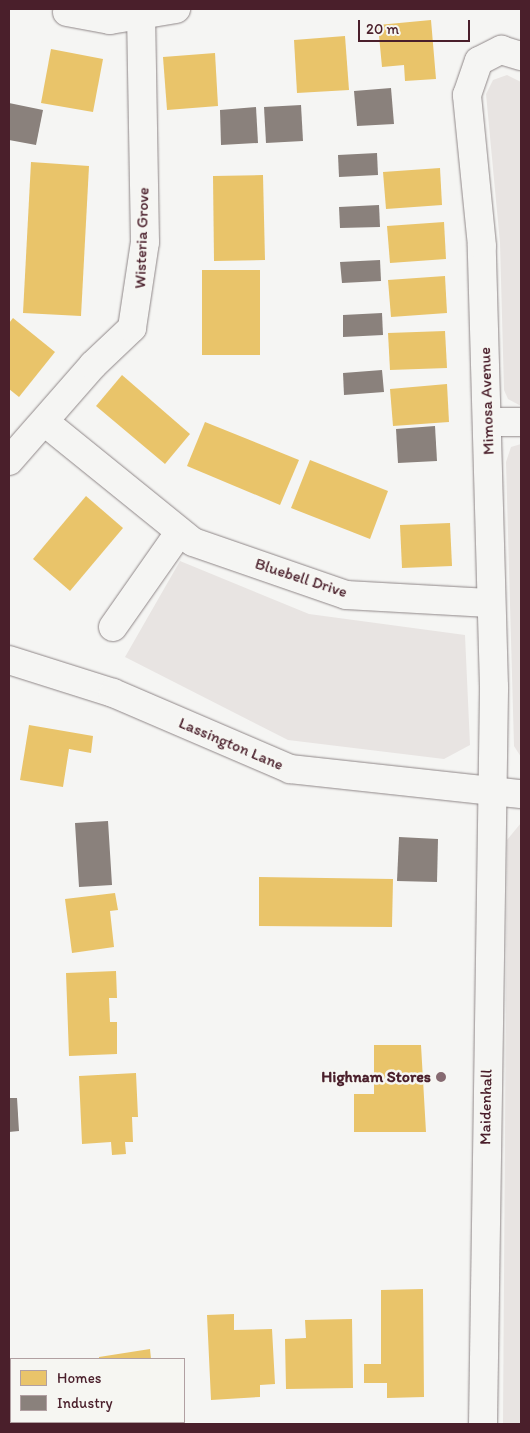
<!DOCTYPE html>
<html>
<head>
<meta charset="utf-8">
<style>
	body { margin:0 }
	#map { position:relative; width:530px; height:1433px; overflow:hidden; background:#f5f5f3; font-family:Itim,sans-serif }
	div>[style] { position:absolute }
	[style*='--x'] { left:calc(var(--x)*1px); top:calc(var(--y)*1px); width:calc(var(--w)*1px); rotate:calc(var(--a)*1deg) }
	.green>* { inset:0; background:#e8e4e2 }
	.homes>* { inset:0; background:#e9c46a }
	.industry>* { inset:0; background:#8a817c }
	.roads { filter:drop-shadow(0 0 1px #8f8788) drop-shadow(0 0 1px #8f8788) }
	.street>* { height:28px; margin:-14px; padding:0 14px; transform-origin:14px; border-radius:14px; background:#f5f5f3 }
	.dots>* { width:14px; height:14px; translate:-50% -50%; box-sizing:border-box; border:2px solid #f6f6f2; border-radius:50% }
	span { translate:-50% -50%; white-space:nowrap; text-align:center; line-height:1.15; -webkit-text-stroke:5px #f6f6f2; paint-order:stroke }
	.street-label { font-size:16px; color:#4a1f2b }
	.poi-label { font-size:16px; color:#4a1f2b; font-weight:700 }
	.right { translate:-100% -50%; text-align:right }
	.frame { position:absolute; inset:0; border:10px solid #4a1f2b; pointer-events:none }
	.legend { position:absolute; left:10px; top:1358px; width:175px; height:65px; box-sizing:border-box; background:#f6f6f2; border:1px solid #b1a0a2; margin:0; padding:6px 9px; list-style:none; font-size:15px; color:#4a1f2b }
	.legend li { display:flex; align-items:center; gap:10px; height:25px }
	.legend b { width:25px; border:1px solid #b1a0a2 }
	.scale { position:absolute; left:358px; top:20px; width:112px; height:22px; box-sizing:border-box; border:2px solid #4a1f2b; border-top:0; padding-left:6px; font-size:15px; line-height:18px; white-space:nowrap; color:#4a1f2b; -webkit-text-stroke:4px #f6f6f2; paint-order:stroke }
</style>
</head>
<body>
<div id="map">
	<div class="green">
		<div style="clip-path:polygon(507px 75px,521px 82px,521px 406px,508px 399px,504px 390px,500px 243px,486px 94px,493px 80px)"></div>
		<div style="clip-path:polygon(521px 444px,521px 757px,514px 746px,506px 462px,511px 447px)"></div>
		<div style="clip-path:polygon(180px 561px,309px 614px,465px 635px,470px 745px,444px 759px,288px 740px,125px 657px)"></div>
		<div style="clip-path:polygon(521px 823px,521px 1424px,503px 1424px,507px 840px)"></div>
	</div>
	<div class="homes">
		<div style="clip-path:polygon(431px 20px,436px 79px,405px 81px,404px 65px,382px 67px,378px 25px)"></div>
		<div style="clip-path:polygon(345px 36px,349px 90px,297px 93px,294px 40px)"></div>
		<div style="clip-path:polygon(51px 49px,103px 59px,93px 112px,41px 103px)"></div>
		<div style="clip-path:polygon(215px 53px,218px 106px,167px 110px,163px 57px)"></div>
		<div style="clip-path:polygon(31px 162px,89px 166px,81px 316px,23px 313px)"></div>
		<div style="clip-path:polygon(440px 168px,442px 205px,386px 209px,383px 172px)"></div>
		<div style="clip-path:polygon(263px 175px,265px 260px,214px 261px,213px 176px)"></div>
		<div style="clip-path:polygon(444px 222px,446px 259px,390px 263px,387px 226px)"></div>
		<div style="clip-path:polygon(202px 270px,260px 270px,260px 355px,202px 355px)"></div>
		<div style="clip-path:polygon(445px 276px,447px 313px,391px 317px,388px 280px)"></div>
		<div style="clip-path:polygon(13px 318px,55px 352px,19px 397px,9px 389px,9px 323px)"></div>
		<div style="clip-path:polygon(445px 331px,447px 368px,390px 370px,388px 333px)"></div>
		<div style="clip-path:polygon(122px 375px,190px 434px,165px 464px,96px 406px)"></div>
		<div style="clip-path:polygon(447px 384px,449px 422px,393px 426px,390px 389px)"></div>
		<div style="clip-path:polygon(205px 422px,299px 460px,280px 505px,187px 466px)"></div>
		<div style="clip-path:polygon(310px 460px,388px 491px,370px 539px,291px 508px)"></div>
		<div style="clip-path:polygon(86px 496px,123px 528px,70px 591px,33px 559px)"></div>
		<div style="clip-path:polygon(450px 523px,452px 566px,402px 568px,400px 525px)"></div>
		<div style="clip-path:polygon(29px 725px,93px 736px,91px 753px,69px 749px,63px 787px,20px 780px)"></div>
		<div style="clip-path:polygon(259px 877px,393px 879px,392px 927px,259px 926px)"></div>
		<div style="clip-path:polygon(115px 893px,118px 910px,110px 911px,114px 947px,72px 953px,65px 899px)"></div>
		<div style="clip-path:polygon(116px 971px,117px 998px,109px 998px,110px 1022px,117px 1022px,117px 1054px,69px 1056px,66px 973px)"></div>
		<div style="clip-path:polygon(374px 1045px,421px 1045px,426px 1132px,354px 1132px,354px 1094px,374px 1094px)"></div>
		<div style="clip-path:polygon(136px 1073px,138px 1117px,132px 1117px,133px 1142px,125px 1142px,126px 1154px,112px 1155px,111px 1142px,82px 1144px,79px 1076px)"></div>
		<div style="clip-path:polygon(423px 1289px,424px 1397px,387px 1398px,387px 1383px,364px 1383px,364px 1364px,381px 1364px,381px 1290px)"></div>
		<div style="clip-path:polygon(234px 1314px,234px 1330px,272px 1329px,275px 1384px,260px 1385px,260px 1397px,211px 1400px,207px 1315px)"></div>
		<div style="clip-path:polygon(352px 1319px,353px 1388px,286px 1389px,285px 1339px,306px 1338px,305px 1320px)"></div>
		<div style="clip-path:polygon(150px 1349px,151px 1359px,99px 1359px,99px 1357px)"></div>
		<div style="clip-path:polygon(9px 1380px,11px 1422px,30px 1422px,9px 1424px)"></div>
	</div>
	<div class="industry">
		<div style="clip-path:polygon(391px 88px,394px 124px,357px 126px,354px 91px)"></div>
		<div style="clip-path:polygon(9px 103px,43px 110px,36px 145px,9px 140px)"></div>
		<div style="clip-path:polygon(301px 105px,303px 141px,266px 143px,264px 107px)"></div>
		<div style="clip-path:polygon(256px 107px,258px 143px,221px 145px,220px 110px)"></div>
		<div style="clip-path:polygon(377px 153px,378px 175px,339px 177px,338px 155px)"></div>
		<div style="clip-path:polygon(379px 205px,380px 227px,340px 228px,339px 207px)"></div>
		<div style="clip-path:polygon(380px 260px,381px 281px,342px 283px,340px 262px)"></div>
		<div style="clip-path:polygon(382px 313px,383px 335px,343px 337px,343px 315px)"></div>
		<div style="clip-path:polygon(382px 370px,384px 392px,344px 395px,343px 373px)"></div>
		<div style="clip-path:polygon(435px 426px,437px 461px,398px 463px,396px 429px)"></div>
		<div style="clip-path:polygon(108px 821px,112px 885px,79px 887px,75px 823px)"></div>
		<div style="clip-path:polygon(399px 837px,438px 839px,437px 882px,397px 881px)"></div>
		<div style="clip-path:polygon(9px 1098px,17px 1098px,19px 1131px,9px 1132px)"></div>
	</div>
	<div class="roads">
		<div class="street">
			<div style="--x:67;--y:12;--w:44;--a:10.5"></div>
			<div style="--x:110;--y:20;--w:67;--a:-9.5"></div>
			<div style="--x:489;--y:422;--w:32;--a:0"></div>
			<div style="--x:46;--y:423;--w:189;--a:39"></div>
			<div style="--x:193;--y:542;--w:162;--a:19.1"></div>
			<div style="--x:346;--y:595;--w:143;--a:3.2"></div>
			<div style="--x:9;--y:461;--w:128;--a:-48.8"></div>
			<div style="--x:93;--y:365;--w:54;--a:-43.5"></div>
			<div style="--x:132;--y:328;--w:87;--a:-81.4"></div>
			<div style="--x:145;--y:242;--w:224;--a:-91"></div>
			<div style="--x:113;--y:627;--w:113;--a:-55"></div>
			<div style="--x:9;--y:660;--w:109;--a:17.6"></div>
			<div style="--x:113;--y:693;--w:193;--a:23.2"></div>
			<div style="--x:290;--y:769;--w:232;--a:6.2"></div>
			<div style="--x:483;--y:1424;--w:737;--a:-89.14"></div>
			<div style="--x:494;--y:687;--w:441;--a:-91.6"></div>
			<div style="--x:482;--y:246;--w:152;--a:-95.7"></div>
			<div style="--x:467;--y:95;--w:36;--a:-71"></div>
			<div style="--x:479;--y:61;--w:25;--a:-27"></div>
			<div style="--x:501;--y:50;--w:21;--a:17"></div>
		</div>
	</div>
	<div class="dots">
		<div style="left:441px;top:1077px;background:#866a71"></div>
	</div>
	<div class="street-label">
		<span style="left:142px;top:238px;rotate:-88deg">Wisteria Grove</span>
		<span style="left:487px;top:401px;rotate:-92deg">Mimosa Avenue</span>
		<span style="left:301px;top:578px;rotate:18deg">Bluebell Drive</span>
		<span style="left:231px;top:744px;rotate:23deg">Lassington Lane</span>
		<span style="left:486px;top:1107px;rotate:-89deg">Maidenhall</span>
	</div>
	<div class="poi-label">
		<span class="right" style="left:431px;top:1077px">Highnam Stores</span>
	</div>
	<div class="frame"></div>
	<ul class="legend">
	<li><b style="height:14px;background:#e9c46a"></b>Homes</li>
	<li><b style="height:14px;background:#8a817c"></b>Industry</li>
	</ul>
	<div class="scale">20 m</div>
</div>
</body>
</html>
